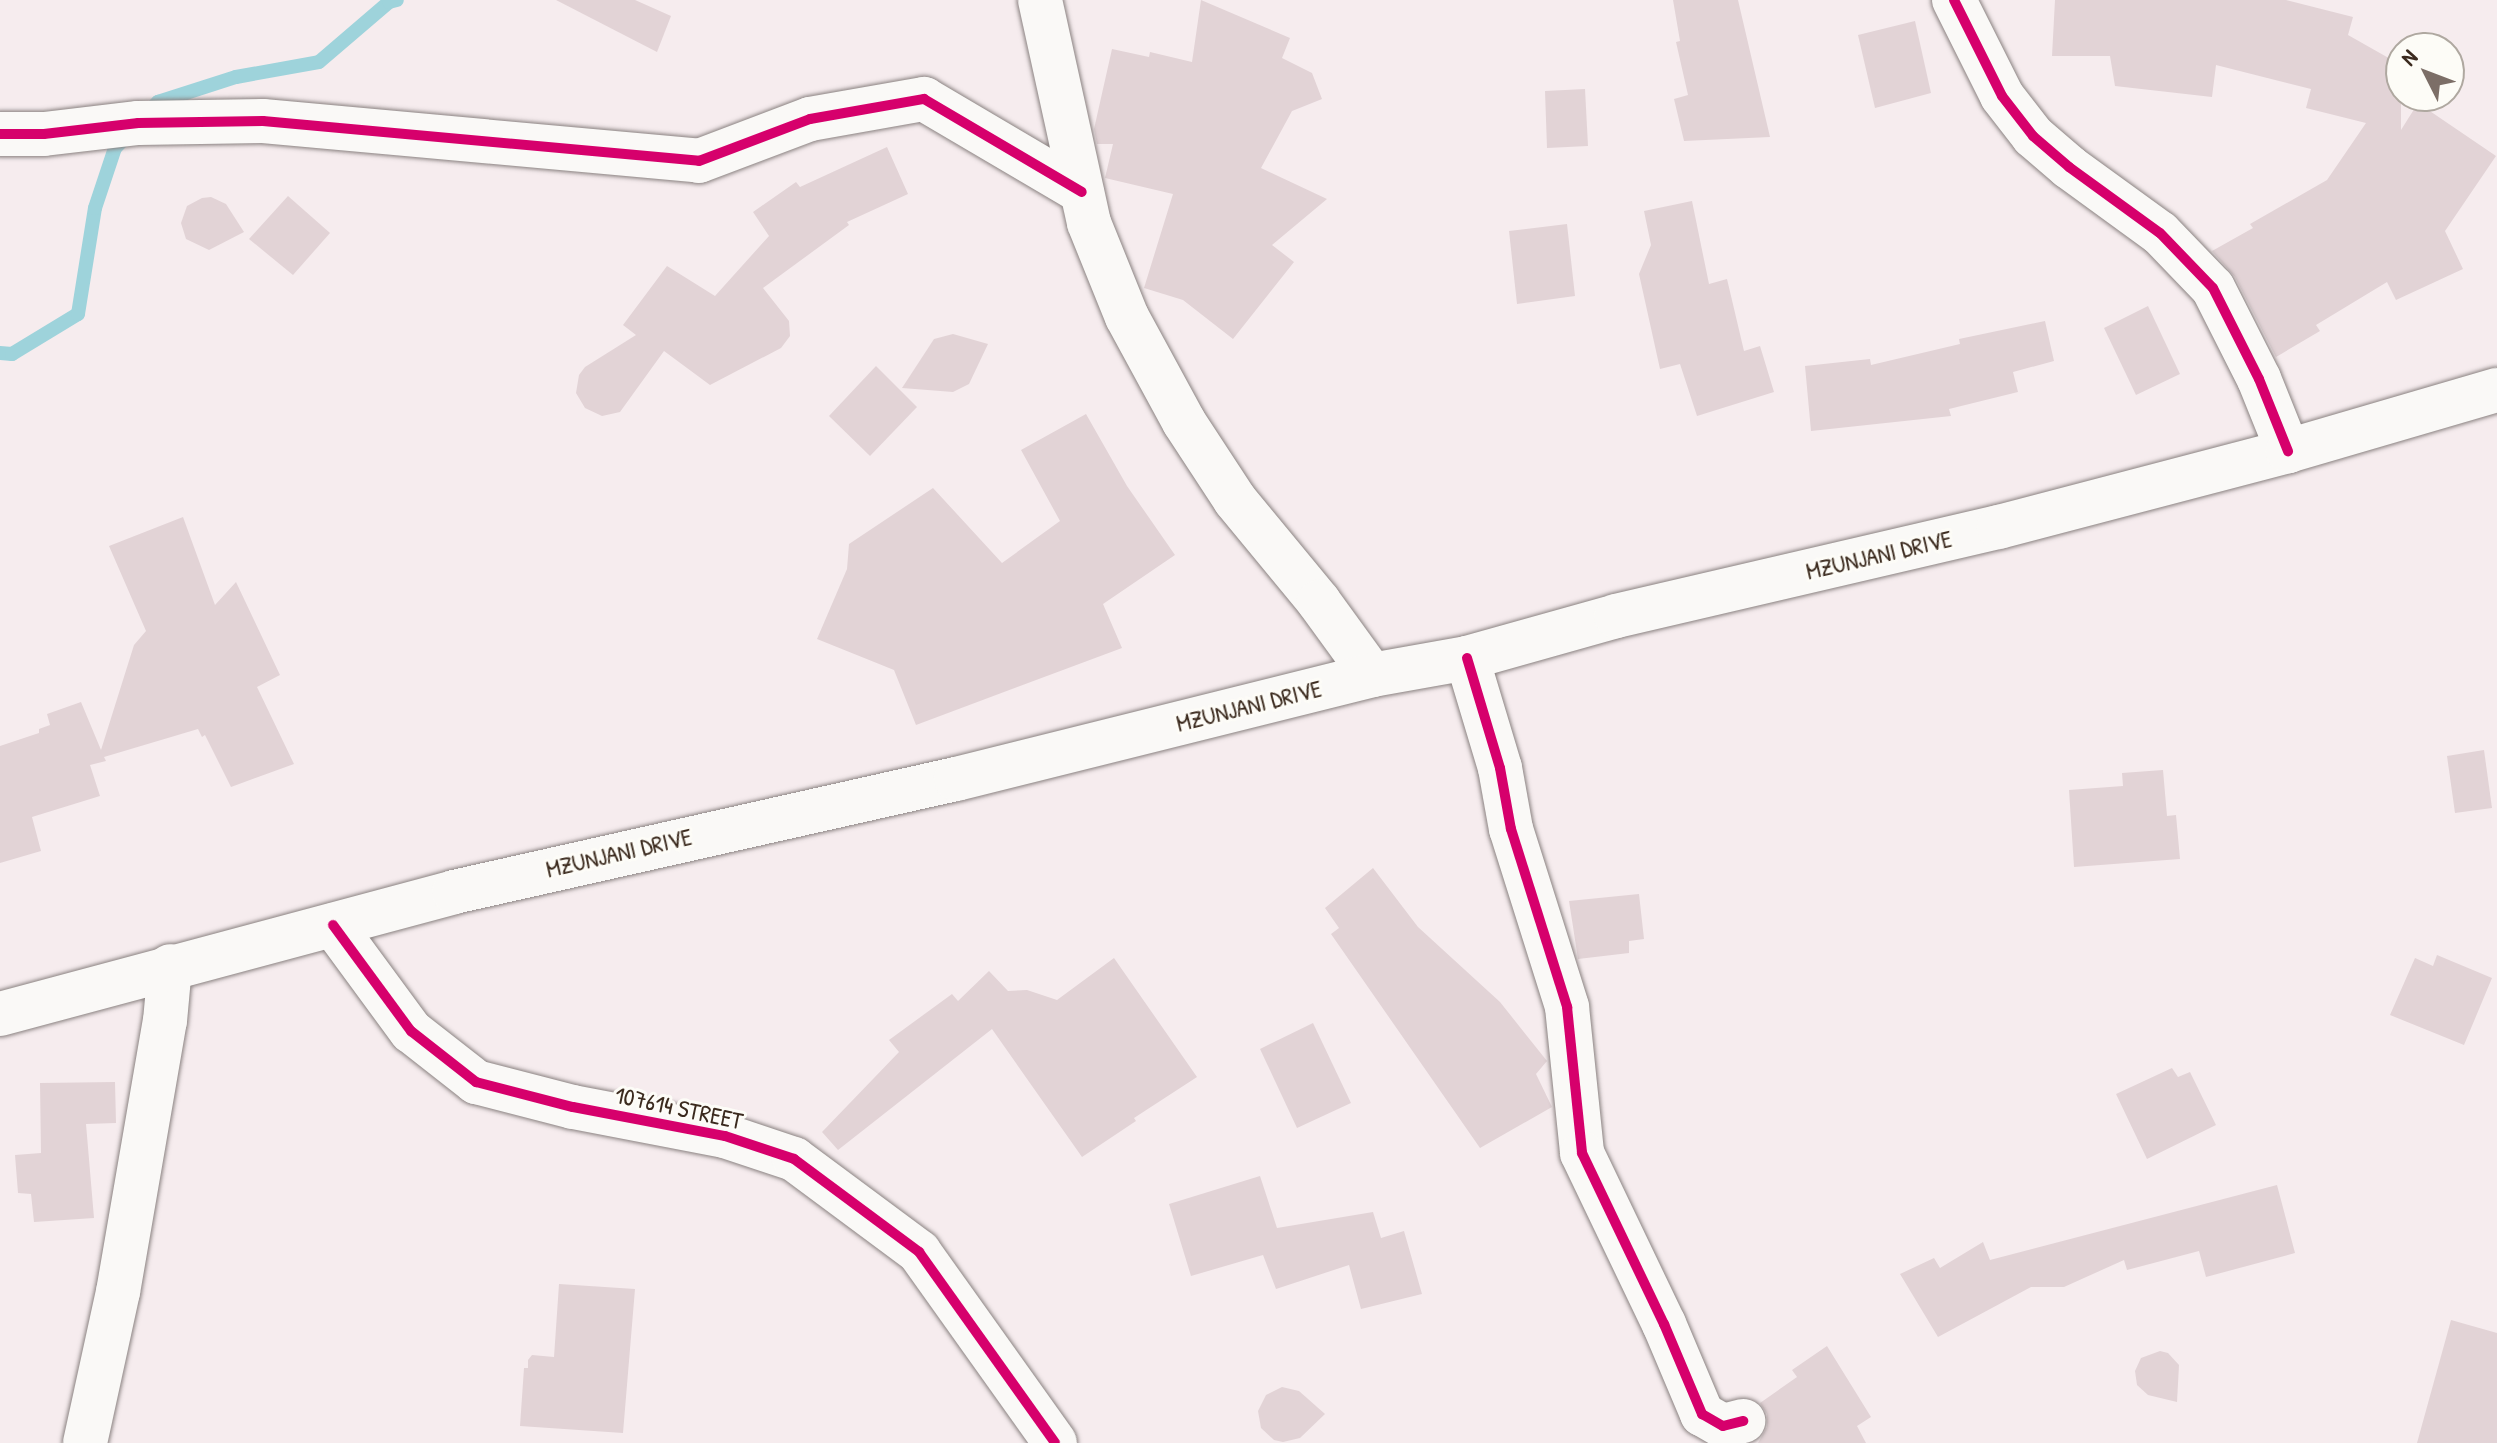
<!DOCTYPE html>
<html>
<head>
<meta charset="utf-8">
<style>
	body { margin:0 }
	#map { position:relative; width:2497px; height:1443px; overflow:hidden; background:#f6ecee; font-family:"Patrick Hand",sans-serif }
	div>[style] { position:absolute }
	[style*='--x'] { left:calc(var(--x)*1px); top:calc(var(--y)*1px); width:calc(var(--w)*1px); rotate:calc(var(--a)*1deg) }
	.stream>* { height:14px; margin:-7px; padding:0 7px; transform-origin:7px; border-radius:7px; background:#9ed3db }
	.building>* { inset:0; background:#e2d3d6 }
	.roads { filter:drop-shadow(0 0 2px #8a8281) drop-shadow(0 0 2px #8a8281) }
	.minor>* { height:44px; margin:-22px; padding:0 22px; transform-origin:22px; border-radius:22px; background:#faf9f7 }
	.tertiary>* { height:44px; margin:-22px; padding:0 22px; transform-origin:22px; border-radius:22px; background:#faf9f7 }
	.secondary>* { height:44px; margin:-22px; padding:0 22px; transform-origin:22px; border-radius:22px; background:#faf9f7 }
	.cycleway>* { height:10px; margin:-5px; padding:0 5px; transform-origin:5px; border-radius:5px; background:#d6006c }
	span { translate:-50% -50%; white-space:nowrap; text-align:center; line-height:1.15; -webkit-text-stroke:6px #fdfcf7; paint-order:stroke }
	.street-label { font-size:24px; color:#3b2a1e }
	.north { position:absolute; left:2385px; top:32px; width:80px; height:80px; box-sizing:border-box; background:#fdfcf7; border:2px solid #afa8a0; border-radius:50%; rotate:312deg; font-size:22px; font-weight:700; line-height:32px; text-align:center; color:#3b2a1e }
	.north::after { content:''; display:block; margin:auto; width:28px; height:36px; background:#7c6e67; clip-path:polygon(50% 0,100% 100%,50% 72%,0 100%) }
</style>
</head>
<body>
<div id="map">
	<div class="stream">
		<div style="--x:149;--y:111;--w:13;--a:-45"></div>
		<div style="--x:158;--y:102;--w:82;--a:-17.8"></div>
		<div style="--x:236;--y:77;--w:84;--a:-10.2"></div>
		<div style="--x:319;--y:62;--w:92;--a:-40.6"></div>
		<div style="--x:389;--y:2;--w:8;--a:-14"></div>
		<div style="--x:0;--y:353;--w:12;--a:5"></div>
		<div style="--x:12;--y:354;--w:77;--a:-31.2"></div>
		<div style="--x:78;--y:314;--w:107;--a:-80.9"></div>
		<div style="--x:95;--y:208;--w:63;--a:-71.6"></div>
		<div style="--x:115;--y:148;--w:17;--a:-45"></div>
	</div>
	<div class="building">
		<div style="clip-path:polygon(556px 0,635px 0,671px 16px,657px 52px)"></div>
		<div style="clip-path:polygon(1201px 0,1290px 38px,1282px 58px,1312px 73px,1322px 99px,1292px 111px,1261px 168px,1327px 199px,1272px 245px,1294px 262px,1233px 339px,1183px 300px,1144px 288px,1173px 194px,1105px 178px,1113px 144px,1097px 144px,1094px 129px,1112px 49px,1149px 57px,1150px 52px,1192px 62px)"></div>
		<div style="clip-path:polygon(1673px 0,1738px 0,1770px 137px,1684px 141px,1674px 99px,1688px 95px,1676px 42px,1680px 41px)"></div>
		<div style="clip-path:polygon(2055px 0,2286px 0,2353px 17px,2348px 35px,2401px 65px,2401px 130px,2418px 103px,2496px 156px,2445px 231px,2463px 269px,2396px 300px,2387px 282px,2316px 325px,2320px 331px,2276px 357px,2235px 277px,2212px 251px,2253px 228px,2250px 224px,2327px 180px,2366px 123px,2306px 108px,2311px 89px,2216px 65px,2212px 97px,2115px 86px,2110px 56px,2052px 56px)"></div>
		<div style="clip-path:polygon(1915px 21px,1931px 93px,1875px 108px,1858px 35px)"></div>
		<div style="clip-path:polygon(1585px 89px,1588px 146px,1547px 148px,1545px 91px)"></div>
		<div style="clip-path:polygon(887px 147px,908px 194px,847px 222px,849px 225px,763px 288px,789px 321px,790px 336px,781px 348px,710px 385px,664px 351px,620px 412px,602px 416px,585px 408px,576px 393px,579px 375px,585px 367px,636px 335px,623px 325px,667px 266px,715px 296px,769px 236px,753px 212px,796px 182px,800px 187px)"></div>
		<div style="clip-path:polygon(288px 196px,330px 233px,293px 275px,249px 239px)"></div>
		<div style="clip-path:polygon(211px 197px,226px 204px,244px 232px,209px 250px,186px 239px,181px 223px,187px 206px,202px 198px)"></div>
		<div style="clip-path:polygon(1692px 201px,1709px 284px,1727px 279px,1744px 351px,1760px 346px,1774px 392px,1697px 416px,1680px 364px,1660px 369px,1639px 274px,1651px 245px,1644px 211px)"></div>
		<div style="clip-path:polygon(1567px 224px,1575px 296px,1517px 304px,1509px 231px)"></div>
		<div style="clip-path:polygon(2148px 306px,2180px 374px,2136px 395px,2104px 328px)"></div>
		<div style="clip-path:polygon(2045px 321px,2054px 361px,2013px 372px,2018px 392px,1949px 409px,1951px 416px,1811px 431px,1805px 366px,1870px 359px,1871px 365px,1960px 344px,1959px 339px)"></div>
		<div style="clip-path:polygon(953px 334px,988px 344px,969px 384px,953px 392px,902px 388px,934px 339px)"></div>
		<div style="clip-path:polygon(876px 366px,917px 407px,870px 456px,829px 416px)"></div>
		<div style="clip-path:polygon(1086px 414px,1127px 486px,1175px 555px,1103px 604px,1122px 648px,916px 725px,894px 670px,817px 639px,847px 569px,849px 544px,933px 488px,1002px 563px,1060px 521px,1021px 450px)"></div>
		<div style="clip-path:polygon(183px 517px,215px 605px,236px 582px,280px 675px,257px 687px,294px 764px,231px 787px,205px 735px,202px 737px,198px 729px,104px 757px,106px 761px,90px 765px,100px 796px,32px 817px,41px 851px,0 863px,0 746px,39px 733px,39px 729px,50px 725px,47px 714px,81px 702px,101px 750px,134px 645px,146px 631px,109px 546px)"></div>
		<div style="clip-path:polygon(2484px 750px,2492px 808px,2455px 813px,2447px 756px)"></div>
		<div style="clip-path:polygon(2163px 770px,2167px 816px,2176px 815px,2180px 859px,2074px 867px,2069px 790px,2123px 786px,2122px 773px)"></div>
		<div style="clip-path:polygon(1373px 868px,1418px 927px,1500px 1002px,1547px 1061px,1536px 1074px,1552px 1107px,1480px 1148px,1331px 934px,1339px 928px,1325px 908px)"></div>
		<div style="clip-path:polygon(1639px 894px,1644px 939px,1629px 941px,1629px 953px,1578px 959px,1569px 901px)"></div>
		<div style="clip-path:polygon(2437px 955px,2492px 978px,2464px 1045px,2390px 1015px,2415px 958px,2433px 966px)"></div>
		<div style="clip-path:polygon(1114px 958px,1197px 1077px,1134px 1118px,1136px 1121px,1082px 1157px,992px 1029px,838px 1150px,822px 1132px,899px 1052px,889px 1040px,952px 994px,958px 1001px,989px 971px,1008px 991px,1027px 990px,1057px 1000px)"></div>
		<div style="clip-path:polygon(1313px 1023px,1351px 1103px,1297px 1128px,1260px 1049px)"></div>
		<div style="clip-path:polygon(2172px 1068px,2178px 1077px,2190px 1072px,2216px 1125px,2147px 1159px,2116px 1094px)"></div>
		<div style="clip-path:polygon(115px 1082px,116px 1123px,86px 1124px,94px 1218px,34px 1222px,31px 1194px,18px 1193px,15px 1155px,41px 1153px,40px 1083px)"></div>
		<div style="clip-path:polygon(1260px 1176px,1277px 1228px,1373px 1212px,1381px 1238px,1404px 1231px,1422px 1294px,1361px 1309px,1349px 1265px,1276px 1289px,1263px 1255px,1191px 1276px,1169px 1204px)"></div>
		<div style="clip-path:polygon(2277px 1185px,2295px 1253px,2206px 1277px,2199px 1251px,2127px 1270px,2124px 1260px,2064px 1287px,2031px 1287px,1938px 1337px,1900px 1274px,1934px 1258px,1940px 1268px,1983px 1242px,1990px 1260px)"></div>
		<div style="clip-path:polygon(559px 1284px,635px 1289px,623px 1433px,520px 1426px,524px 1368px,528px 1368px,528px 1360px,532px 1355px,554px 1357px)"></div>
		<div style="clip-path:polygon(2451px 1320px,2497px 1333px,2497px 1443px,2417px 1443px)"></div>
		<div style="clip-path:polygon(1827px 1346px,1871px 1417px,1857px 1426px,1866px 1443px,1758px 1443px,1767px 1427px,1767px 1414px,1760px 1403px,1797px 1377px,1792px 1370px)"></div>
		<div style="clip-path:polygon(2160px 1351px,2168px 1353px,2179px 1365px,2177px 1402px,2148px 1395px,2137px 1385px,2135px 1371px,2141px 1358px)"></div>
		<div style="clip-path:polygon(1282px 1387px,1299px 1391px,1325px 1414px,1300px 1438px,1283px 1442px,1274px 1440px,1261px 1428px,1258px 1411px,1266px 1395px)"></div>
	</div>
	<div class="roads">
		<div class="minor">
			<div style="--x:1040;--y:0;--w:228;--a:77.6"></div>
			<div style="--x:1089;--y:223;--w:101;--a:68"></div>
			<div style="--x:1127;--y:317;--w:119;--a:61.5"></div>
			<div style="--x:1184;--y:422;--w:93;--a:56.8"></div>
			<div style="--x:1235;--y:500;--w:132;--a:50.5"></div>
			<div style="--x:1319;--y:602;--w:90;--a:54"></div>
			<div style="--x:1954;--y:0;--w:107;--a:63.4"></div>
			<div style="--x:2002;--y:96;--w:51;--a:52.2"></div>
			<div style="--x:2033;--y:136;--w:48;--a:40.7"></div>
			<div style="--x:2069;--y:167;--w:112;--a:36"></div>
			<div style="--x:2160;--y:233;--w:76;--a:46.1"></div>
			<div style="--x:2213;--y:288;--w:102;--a:63.2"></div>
			<div style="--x:2259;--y:379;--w:78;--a:68.1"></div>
			<div style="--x:0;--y:134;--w:44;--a:0"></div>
			<div style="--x:44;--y:134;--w:95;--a:-6.7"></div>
			<div style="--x:138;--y:123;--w:125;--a:-0.9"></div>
			<div style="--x:263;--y:121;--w:438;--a:5.2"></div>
			<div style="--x:699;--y:161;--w:119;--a:-20.7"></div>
			<div style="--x:810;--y:119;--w:116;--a:-10"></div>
			<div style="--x:924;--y:99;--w:183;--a:30.5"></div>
			<div style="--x:1467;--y:658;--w:115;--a:73.3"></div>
			<div style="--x:1500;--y:768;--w:62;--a:79.8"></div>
			<div style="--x:1511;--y:829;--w:187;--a:72.5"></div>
			<div style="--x:1567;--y:1007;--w:147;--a:84.1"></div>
			<div style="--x:1582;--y:1153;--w:190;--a:64.4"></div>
			<div style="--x:1664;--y:1324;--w:98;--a:67.1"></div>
			<div style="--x:1702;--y:1414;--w:24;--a:30"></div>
			<div style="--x:1723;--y:1426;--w:21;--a:-14"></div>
			<div style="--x:85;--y:1443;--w:155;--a:-77.7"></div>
			<div style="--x:118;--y:1292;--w:275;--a:-80.2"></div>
			<div style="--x:165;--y:1021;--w:55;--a:-84.8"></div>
		</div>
		<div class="tertiary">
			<div style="--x:333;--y:925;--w:132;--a:53.7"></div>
			<div style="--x:411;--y:1031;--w:83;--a:38.1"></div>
			<div style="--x:476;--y:1082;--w:100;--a:14.5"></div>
			<div style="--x:573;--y:1107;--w:155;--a:10.8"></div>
			<div style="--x:725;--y:1136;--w:73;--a:18.4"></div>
			<div style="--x:794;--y:1159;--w:156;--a:36.6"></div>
			<div style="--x:919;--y:1252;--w:234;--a:54.5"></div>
		</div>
		<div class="secondary">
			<div style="--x:0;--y:1014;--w:470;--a:-15"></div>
			<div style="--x:454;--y:892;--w:515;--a:-12.69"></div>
			<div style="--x:956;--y:779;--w:429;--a:-14"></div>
			<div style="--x:1372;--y:675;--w:97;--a:-10.1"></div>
			<div style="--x:1467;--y:658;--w:155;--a:-15.7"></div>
			<div style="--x:1616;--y:616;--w:393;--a:-13.1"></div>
			<div style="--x:1999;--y:527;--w:299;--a:-14.7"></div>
			<div style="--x:2288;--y:451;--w:218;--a:-16.3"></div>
		</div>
	</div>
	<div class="cycleway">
		<div style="--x:1954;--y:0;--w:107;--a:63.4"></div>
		<div style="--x:2002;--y:96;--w:51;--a:52.2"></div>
		<div style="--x:2033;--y:136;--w:48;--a:40.7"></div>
		<div style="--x:2069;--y:167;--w:112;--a:36"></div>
		<div style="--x:2160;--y:233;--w:76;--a:46.1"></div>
		<div style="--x:2213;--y:288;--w:102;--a:63.2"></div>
		<div style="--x:2259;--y:379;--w:78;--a:68.1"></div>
		<div style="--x:0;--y:134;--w:44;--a:0"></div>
		<div style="--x:44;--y:134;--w:95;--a:-6.7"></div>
		<div style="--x:138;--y:123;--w:125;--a:-0.9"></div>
		<div style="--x:263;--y:121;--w:438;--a:5.2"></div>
		<div style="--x:699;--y:161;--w:119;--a:-20.7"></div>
		<div style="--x:810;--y:119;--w:116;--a:-10"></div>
		<div style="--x:924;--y:99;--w:183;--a:30.5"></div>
		<div style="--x:1467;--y:658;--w:115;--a:73.3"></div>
		<div style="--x:1500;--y:768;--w:62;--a:79.8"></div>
		<div style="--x:1511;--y:829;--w:187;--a:72.5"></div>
		<div style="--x:1567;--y:1007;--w:147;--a:84.1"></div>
		<div style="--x:1582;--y:1153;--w:190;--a:64.4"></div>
		<div style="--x:1664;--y:1324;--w:98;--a:67.1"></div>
		<div style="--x:1702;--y:1414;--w:24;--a:30"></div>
		<div style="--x:1723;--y:1426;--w:21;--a:-14"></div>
		<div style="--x:333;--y:925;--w:132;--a:53.7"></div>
		<div style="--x:411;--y:1031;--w:83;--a:38.1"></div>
		<div style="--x:476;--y:1082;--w:100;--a:14.5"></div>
		<div style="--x:573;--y:1107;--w:155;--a:10.8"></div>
		<div style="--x:725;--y:1136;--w:73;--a:18.4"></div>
		<div style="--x:794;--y:1159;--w:156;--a:36.6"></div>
		<div style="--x:919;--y:1252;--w:234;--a:54.5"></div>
	</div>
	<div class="street-label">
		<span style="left:1879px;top:555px;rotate:-13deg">MZUNJANI DRIVE</span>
		<span style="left:1249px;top:706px;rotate:-14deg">MZUNJANI DRIVE</span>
		<span style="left:619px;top:853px;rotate:-13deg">MZUNJANI DRIVE</span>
		<span style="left:679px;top:1108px;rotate:12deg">107614 STREET</span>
	</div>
	<div class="north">N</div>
</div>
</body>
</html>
